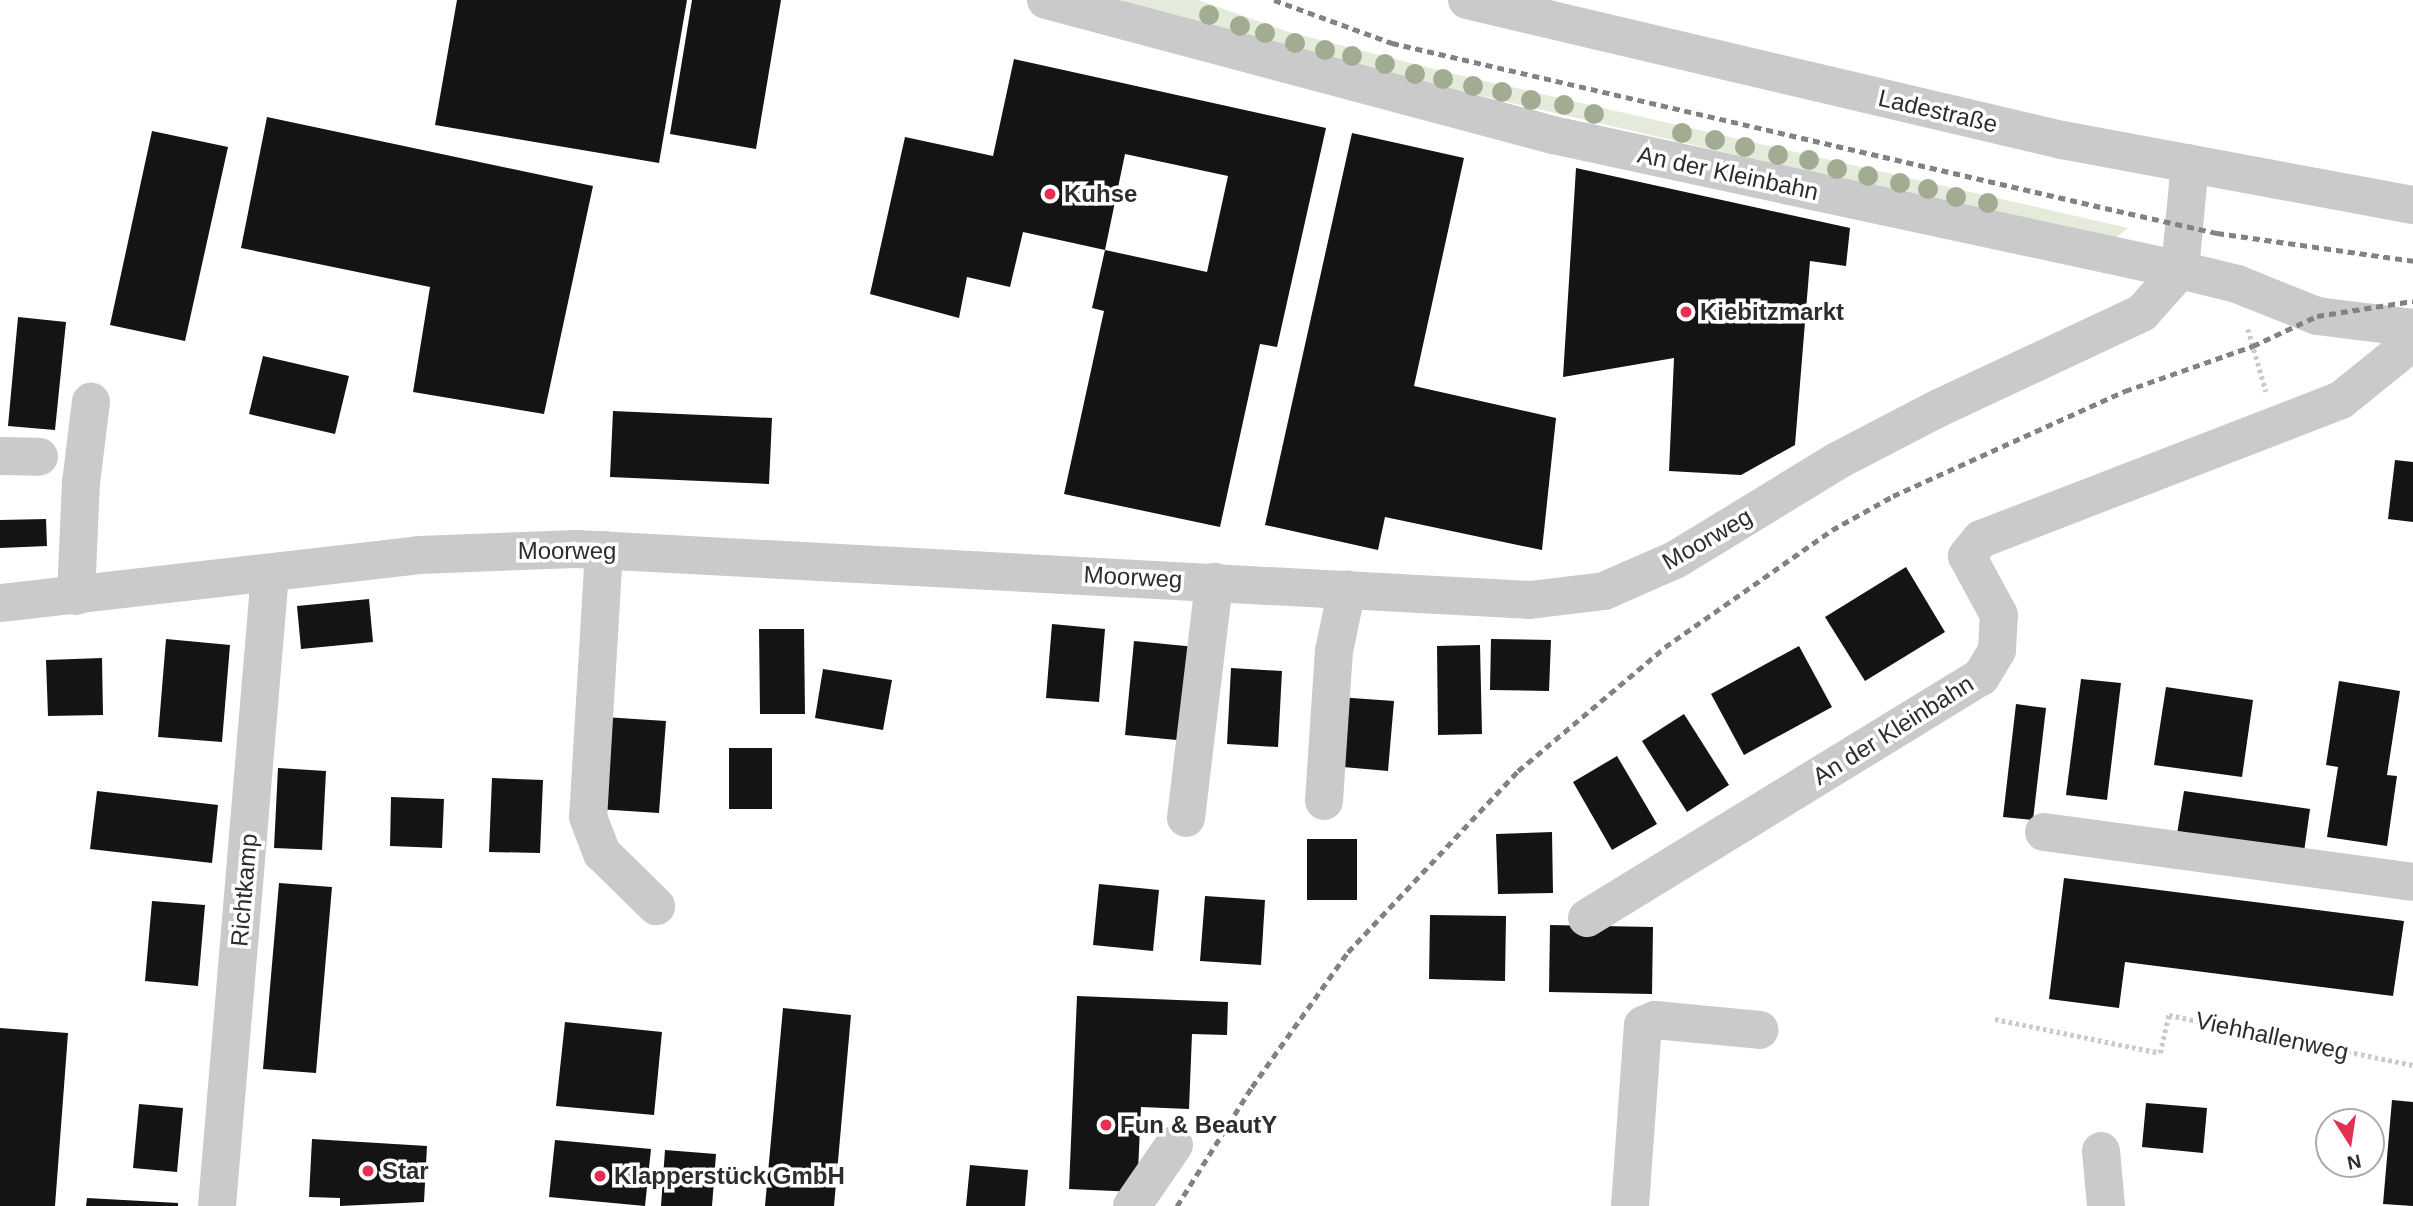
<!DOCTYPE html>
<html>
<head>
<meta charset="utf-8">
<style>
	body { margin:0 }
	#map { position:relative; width:2413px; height:1206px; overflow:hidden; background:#fff; font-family:Helvetica,sans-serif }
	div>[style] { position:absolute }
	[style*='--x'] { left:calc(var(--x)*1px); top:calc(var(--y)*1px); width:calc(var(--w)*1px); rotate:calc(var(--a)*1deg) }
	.green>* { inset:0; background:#e5ebdb }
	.building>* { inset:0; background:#141414 }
	.path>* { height:4.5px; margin-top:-2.25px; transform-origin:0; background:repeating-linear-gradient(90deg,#cacaca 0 3.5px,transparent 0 7px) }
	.minor>* { height:38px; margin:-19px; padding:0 19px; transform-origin:19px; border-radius:19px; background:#cacaca }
	.rail>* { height:5px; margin-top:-2.5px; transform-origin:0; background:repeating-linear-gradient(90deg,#828282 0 7px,transparent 0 12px) }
	.trees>* { width:20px; height:20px; margin:-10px; border-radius:50%; background:#a2ac93 }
	.dots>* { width:19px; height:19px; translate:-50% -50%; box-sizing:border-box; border:4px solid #fff; border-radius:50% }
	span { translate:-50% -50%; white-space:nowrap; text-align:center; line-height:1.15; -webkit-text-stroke:7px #fff; paint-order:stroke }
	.street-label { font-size:24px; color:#2d2d2d }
	.poi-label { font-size:24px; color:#2d2d2d; font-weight:700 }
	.left { translate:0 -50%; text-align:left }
	.north { position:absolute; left:2315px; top:1108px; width:70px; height:70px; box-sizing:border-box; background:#fff; border:2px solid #ababab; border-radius:50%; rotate:168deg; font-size:19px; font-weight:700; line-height:28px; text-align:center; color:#2d2d2d }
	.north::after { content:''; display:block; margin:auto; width:24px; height:32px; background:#e43052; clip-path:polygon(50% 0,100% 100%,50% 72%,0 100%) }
</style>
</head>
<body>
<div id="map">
	<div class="green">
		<div style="clip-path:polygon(1123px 0,1198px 0,1289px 32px,1450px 73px,2128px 228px,2113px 240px,1793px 168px,1304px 55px,1137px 9px)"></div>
	</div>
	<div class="building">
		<div style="clip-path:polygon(457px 0,687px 0,659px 163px,435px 125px)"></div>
		<div style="clip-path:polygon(692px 0,781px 0,756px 149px,670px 134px)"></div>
		<div style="clip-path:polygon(evenodd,1014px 59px,1326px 128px,1277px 347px,1260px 344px,1220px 527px,1064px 494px,1104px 311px,1092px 308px,1105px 250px,1023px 232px,1010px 287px,967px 277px,959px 318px,870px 294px,905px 137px,993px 156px,1014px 59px,1125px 154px,1228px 176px,1207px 272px,1105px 250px,1125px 154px)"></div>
		<div style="clip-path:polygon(267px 117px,593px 186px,544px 414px,413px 392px,430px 287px,241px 248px)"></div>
		<div style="clip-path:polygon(152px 131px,228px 147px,185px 341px,110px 325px)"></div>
		<div style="clip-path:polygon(1352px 133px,1464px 158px,1414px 386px,1556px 418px,1542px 550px,1385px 517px,1378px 550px,1265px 525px)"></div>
		<div style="clip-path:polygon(1576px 168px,1850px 228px,1846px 266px,1810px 261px,1795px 445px,1741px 475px,1669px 471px,1674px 358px,1563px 377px)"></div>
		<div style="clip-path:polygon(18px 317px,66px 322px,55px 430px,8px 426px)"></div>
		<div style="clip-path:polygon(263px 356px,349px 376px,335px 434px,249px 414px)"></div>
		<div style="clip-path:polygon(613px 411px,772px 418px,769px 484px,610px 477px)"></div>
		<div style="clip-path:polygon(2395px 460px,2413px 462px,2413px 522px,2388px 519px)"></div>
		<div style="clip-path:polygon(46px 519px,47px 546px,0 548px,0 520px)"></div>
		<div style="clip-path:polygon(1906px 567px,1945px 632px,1865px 681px,1825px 617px)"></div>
		<div style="clip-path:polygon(369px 599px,373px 642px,301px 649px,297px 606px)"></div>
		<div style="clip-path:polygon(1052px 624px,1105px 629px,1099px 702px,1046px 698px)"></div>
		<div style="clip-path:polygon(759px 629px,804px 629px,805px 714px,760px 714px)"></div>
		<div style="clip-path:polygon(166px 639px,230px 645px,222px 742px,158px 737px)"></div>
		<div style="clip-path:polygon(1491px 639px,1551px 640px,1549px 691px,1490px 690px)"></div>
		<div style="clip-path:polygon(1134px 641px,1196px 647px,1187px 741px,1125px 735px)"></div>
		<div style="clip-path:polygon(1480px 645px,1482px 734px,1438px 735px,1437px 646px)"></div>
		<div style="clip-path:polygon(1799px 646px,1832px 707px,1744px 755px,1711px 694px)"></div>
		<div style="clip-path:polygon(102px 658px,103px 715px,48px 716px,46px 660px)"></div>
		<div style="clip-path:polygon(1231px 668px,1282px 671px,1278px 747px,1227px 744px)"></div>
		<div style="clip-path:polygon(823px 669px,892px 680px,883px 730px,815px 718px)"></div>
		<div style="clip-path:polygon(2081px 679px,2121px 683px,2107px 800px,2066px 795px)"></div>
		<div style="clip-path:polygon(2339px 681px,2400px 691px,2387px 775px,2397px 776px,2387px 846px,2327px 837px,2338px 767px,2326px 765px)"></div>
		<div style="clip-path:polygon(2166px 687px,2253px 700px,2242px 777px,2154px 765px)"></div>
		<div style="clip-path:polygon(1338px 697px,1394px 701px,1388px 771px,1332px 766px)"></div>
		<div style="clip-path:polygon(2016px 704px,2046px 708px,2033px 820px,2003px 817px)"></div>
		<div style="clip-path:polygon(1684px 714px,1729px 785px,1687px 812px,1642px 741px)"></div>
		<div style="clip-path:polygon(604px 717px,666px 721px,659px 813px,597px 809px)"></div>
		<div style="clip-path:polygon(729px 748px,772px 748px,772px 809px,729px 809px)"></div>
		<div style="clip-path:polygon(1617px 756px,1657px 824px,1612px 850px,1573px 782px)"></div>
		<div style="clip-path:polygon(278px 768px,326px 771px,322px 850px,274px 848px)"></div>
		<div style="clip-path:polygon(492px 778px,543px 780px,540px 853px,489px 852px)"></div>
		<div style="clip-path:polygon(97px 791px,218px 805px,212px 863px,90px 849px)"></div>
		<div style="clip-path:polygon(2184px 791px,2310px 809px,2304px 852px,2177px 834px)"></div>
		<div style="clip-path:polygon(391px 797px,444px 799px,442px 848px,390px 846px)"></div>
		<div style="clip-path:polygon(1552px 832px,1553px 893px,1498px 894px,1496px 834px)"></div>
		<div style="clip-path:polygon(1307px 839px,1357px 839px,1357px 900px,1307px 900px)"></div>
		<div style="clip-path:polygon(2064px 878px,2404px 921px,2393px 996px,2125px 962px,2119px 1008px,2049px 999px)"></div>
		<div style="clip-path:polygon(279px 883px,332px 887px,316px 1073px,263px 1069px)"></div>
		<div style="clip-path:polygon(1099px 884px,1159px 890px,1153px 951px,1093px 945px)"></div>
		<div style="clip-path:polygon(1205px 896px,1265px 900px,1261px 965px,1200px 961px)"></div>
		<div style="clip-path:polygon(152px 901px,205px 905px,198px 986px,145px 981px)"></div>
		<div style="clip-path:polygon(1430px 915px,1506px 916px,1505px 981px,1429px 979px)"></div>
		<div style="clip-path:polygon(1550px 925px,1653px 927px,1652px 994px,1549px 992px)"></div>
		<div style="clip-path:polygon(1077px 996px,1228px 1002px,1227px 1035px,1192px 1034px,1189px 1109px,1141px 1107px,1137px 1192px,1069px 1189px)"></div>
		<div style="clip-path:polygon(783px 1008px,851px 1015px,834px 1206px,765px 1206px)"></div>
		<div style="clip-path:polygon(565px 1022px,662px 1032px,654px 1115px,556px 1106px)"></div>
		<div style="clip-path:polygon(0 1028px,68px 1033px,55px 1206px,0 1206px)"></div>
		<div style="clip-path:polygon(2392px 1100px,2413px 1102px,2413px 1206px,2383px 1204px)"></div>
		<div style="clip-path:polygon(2146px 1103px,2207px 1108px,2203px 1153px,2142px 1147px)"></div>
		<div style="clip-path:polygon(139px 1104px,183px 1108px,177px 1172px,133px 1168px)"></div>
		<div style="clip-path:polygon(312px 1139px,427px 1146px,424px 1202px,340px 1206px,340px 1198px,309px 1197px)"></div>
		<div style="clip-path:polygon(555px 1140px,651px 1149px,645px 1206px,549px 1197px)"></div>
		<div style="clip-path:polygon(665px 1150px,716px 1154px,712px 1206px,661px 1206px)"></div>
		<div style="clip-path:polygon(970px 1165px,1028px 1170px,1025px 1206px,966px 1206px)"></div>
		<div style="clip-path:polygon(87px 1198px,178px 1203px,178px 1206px,86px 1206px)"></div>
	</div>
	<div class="path">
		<div style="--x:2248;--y:329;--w:65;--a:73.8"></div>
		<div style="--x:1995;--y:1019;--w:168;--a:11.6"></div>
		<div style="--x:2160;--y:1053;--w:39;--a:-77"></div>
		<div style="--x:2169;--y:1015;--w:249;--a:11.6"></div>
	</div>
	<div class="minor">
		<div style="--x:1046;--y:0;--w:525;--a:14.91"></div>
		<div style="--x:1553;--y:135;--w:641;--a:12.15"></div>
		<div style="--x:2180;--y:270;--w:59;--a:13.8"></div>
		<div style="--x:2237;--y:284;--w:86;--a:21.8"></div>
		<div style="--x:2317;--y:316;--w:97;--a:7.1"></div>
		<div style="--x:1467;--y:0;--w:611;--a:13.24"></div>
		<div style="--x:2062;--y:140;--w:357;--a:10.5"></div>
		<div style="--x:0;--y:456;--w:39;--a:1"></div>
		<div style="--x:604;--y:550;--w:267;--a:93.4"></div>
		<div style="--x:588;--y:817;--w:39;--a:69"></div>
		<div style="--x:602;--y:853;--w:76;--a:44.5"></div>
		<div style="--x:76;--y:596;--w:113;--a:-87.5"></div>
		<div style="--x:81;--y:483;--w:82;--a:-83"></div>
		<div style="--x:0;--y:603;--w:422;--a:-6.5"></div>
		<div style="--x:419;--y:555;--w:158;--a:-2.2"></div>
		<div style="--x:577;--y:549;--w:954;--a:3.06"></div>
		<div style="--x:1530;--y:600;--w:75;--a:-6.9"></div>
		<div style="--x:1604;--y:591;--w:77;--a:-23.6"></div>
		<div style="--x:1675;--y:560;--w:190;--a:-31.4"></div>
		<div style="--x:1837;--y:461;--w:115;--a:-27.5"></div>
		<div style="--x:1939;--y:408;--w:224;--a:-25.1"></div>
		<div style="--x:2142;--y:313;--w:57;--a:-48.5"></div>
		<div style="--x:2180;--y:270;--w:107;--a:-84.7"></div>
		<div style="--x:1324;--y:801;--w:150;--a:-86.2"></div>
		<div style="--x:1334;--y:651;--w:63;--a:-78.2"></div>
		<div style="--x:1186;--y:818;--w:238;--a:-83.2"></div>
		<div style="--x:2044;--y:832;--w:372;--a:7.7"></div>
		<div style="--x:1587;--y:918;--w:462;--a:-31.5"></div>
		<div style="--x:1981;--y:677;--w:31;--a:-59"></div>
		<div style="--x:1997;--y:650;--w:35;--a:-87"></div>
		<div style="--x:1999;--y:615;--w:67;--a:-118.5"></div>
		<div style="--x:1967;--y:556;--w:22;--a:-51"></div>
		<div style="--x:1981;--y:539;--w:386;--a:-21.1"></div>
		<div style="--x:2341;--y:400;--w:92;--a:-38.9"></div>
		<div style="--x:2101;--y:1151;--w:55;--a:84.8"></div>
		<div style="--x:217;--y:1206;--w:634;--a:-85.21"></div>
		<div style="--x:1132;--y:1206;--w:74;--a:-55.5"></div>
		<div style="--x:1630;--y:1206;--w:181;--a:-85.9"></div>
		<div style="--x:1643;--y:1025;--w:13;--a:-23"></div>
		<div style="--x:1655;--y:1020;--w:105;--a:5.4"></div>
	</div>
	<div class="rail">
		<div style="--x:1274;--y:0;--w:126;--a:20"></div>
		<div style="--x:1392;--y:43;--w:732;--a:13.03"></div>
		<div style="--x:2105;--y:208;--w:115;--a:12.6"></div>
		<div style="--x:2217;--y:233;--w:198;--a:8.1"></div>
		<div style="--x:1177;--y:1206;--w:141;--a:-57.8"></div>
		<div style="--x:1252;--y:1087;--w:166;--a:-54.6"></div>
		<div style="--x:1348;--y:952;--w:248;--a:-46.8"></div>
		<div style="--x:1518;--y:771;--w:192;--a:-40.1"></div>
		<div style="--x:1665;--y:647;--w:204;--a:-35"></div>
		<div style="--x:1832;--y:530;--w:70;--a:-29.1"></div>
		<div style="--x:1893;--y:496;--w:255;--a:-24.4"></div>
		<div style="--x:2125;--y:391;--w:136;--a:-19.4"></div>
		<div style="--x:2253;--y:346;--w:71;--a:-25.1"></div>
		<div style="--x:2317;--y:316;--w:97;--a:-8.9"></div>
	</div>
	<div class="trees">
		<div style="left:1209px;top:15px"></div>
		<div style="left:1240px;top:26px"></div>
		<div style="left:1265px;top:33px"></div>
		<div style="left:1295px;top:43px"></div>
		<div style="left:1325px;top:50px"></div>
		<div style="left:1352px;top:56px"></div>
		<div style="left:1385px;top:64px"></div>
		<div style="left:1415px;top:74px"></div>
		<div style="left:1443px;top:79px"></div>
		<div style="left:1473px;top:86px"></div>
		<div style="left:1502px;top:92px"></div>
		<div style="left:1531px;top:100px"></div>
		<div style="left:1564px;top:105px"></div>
		<div style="left:1594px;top:114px"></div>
		<div style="left:1682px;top:133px"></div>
		<div style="left:1715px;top:140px"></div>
		<div style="left:1745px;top:147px"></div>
		<div style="left:1778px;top:155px"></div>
		<div style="left:1809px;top:160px"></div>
		<div style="left:1837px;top:169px"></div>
		<div style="left:1868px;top:176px"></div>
		<div style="left:1900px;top:183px"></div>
		<div style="left:1928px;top:189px"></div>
		<div style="left:1956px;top:197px"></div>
		<div style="left:1988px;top:203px"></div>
	</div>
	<div class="dots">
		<div style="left:1050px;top:194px;background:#e43052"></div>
		<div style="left:1686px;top:312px;background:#e43052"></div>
		<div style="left:1106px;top:1125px;background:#e43052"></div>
		<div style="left:368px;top:1171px;background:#e43052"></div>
		<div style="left:600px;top:1176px;background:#e43052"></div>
	</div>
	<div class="street-label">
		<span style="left:1938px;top:111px;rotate:13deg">Ladestraße</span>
		<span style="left:1728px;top:173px;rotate:12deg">An der Kleinbahn</span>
		<span style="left:1707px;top:539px;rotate:-30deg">Moorweg</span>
		<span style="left:567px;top:551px">Moorweg</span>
		<span style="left:1133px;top:577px;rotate:3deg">Moorweg</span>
		<span style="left:1893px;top:730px;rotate:-32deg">An der Kleinbahn</span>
		<span style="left:244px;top:890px;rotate:-85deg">Richtkamp</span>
		<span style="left:2272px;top:1036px;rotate:12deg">Viehhallenweg</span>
	</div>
	<div class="poi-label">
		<span class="left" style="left:1064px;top:194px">Kuhse</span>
		<span class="left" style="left:1700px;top:312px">Kiebitzmarkt</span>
		<span class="left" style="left:1120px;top:1125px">Fun &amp; BeautY</span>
		<span class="left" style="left:382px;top:1171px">Star</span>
		<span class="left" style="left:614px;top:1176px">Klapperstück GmbH</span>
	</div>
	<div class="north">N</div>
</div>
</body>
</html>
